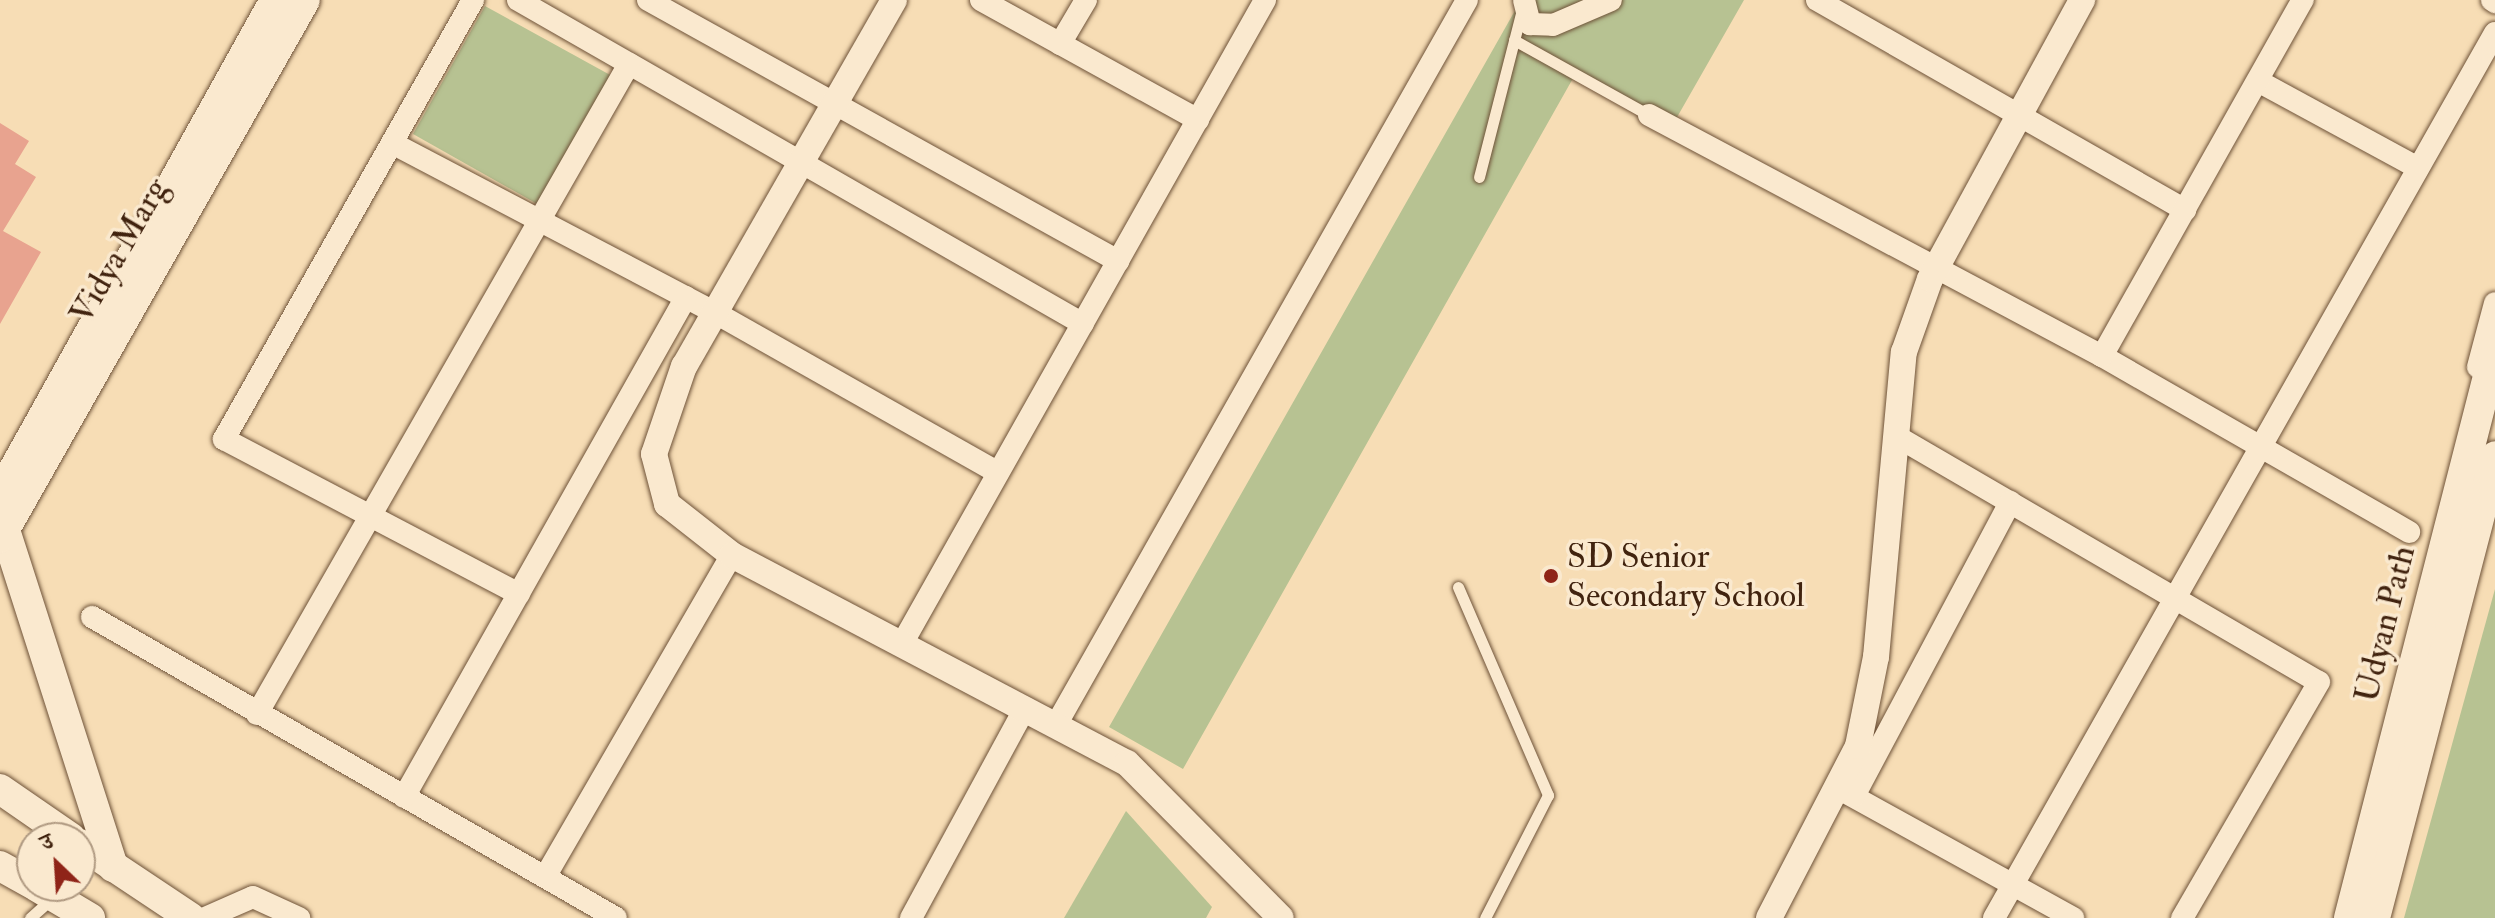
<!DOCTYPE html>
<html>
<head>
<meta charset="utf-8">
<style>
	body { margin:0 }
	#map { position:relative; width:2495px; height:918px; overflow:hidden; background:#f7ddb5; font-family:"IM FELL Double Pica","Noto Serif Devanagari",serif }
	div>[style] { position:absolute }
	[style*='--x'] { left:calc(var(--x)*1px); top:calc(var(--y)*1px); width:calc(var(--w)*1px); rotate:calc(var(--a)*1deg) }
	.green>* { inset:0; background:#b7c292 }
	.building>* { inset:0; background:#e8a38f }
	.roads { filter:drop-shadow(0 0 2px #6e5238) drop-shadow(0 0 2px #6e5238) }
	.service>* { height:11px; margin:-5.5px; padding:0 5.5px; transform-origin:5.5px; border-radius:5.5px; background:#fae9cf }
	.minor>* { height:22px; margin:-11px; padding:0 11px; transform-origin:11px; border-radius:11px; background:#fae9cf }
	.tertiary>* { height:26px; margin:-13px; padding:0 13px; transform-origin:13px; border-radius:13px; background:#fae9cf }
	.secondary>* { height:30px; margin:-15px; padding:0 15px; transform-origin:15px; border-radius:15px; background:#fae9cf }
	.dots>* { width:22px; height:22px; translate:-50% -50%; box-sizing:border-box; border:4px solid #fae9cf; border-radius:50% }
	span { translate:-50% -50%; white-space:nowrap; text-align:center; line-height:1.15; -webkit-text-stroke:7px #fae9cf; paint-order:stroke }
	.street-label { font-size:34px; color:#41230f }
	.poi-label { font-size:34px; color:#41230f }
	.left { translate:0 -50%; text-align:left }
	.north { position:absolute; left:16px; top:822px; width:80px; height:80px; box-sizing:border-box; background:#fae9cf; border:2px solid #b09a82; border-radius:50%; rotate:335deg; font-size:22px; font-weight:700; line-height:32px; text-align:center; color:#41230f }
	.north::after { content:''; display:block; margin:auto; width:28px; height:36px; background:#8f2418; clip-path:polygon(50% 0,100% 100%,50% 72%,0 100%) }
</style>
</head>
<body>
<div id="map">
	<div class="green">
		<div style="clip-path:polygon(1521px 0,1744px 0,1672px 126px,1576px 73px,1183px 769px,1109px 727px)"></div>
		<div style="clip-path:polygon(485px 6px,612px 76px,539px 205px,413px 134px)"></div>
		<div style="clip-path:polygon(2495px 589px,2495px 918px,2404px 918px)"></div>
		<div style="clip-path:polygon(1126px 811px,1212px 907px,1206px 918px,1064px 918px)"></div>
	</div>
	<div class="building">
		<div style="clip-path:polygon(0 123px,29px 141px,15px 164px,36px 177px,3px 231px,41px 252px,0 324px)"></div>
	</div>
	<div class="roads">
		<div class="service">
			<div style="--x:1514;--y:40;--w:154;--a:29.1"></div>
			<div style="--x:1479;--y:177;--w:172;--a:-75.6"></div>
			<div style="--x:1458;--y:587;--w:227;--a:66.6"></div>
			<div style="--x:1548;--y:795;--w:138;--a:117.1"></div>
			<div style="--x:30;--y:918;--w:28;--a:-42"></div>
		</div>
		<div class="minor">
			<div style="--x:473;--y:0;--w:505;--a:119.56"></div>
			<div style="--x:224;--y:439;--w:333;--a:27.7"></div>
			<div style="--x:518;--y:0;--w:651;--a:29.83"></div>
			<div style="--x:648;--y:0;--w:538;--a:29.04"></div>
			<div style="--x:981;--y:0;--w:248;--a:28.9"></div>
			<div style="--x:1524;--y:0;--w:25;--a:76"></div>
			<div style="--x:1530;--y:24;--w:23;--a:2"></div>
			<div style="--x:1553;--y:25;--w:63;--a:-23.3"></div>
			<div style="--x:1817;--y:0;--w:424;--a:29.7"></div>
			<div style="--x:2492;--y:0;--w:4;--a:34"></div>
			<div style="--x:1060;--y:44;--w:51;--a:-59.4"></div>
			<div style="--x:2258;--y:81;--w:182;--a:28.5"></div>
			<div style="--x:1649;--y:115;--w:513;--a:28.01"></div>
			<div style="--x:2102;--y:356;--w:354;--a:29.8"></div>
			<div style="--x:392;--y:143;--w:364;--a:27.7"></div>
			<div style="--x:714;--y:312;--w:326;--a:29.5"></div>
			<div style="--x:2102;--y:356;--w:409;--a:-60.6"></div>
			<div style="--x:2478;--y:367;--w:66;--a:-75.1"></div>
			<div style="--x:1896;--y:436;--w:489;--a:30.2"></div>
			<div style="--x:2319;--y:682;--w:273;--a:120.1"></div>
			<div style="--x:92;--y:617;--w:604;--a:29.87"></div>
			<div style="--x:903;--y:642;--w:737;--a:-60.58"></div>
			<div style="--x:257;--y:714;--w:749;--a:-60.22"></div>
			<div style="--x:1056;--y:725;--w:833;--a:-60.45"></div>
			<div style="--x:1843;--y:791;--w:263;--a:28.9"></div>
			<div style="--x:1854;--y:796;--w:333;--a:-62"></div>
			<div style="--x:404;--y:797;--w:574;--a:-60.58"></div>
			<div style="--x:545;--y:877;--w:372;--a:-59.9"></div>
			<div style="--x:205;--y:918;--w:52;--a:-23.6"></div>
			<div style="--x:253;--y:897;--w:51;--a:24.5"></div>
			<div style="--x:911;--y:918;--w:239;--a:-61.5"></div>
			<div style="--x:1994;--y:918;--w:1017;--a:-60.49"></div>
		</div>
		<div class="tertiary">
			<div style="--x:894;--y:0;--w:422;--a:119.8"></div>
			<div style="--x:684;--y:366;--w:93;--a:108.8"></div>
			<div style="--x:654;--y:454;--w:52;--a:75.4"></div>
			<div style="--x:667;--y:504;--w:83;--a:38.1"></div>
			<div style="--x:732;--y:555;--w:446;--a:27.8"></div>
			<div style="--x:1127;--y:763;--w:218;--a:45.2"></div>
			<div style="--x:1769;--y:918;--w:194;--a:-62.6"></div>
			<div style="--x:1858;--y:746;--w:91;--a:-78.6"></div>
			<div style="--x:1876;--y:657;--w:306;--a:-84.8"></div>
			<div style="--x:1904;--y:352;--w:77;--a:-70.4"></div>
			<div style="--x:1930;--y:279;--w:318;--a:-61.4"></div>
		</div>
		<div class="secondary">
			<div style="--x:0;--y:494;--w:565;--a:-60.9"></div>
			<div style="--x:5;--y:530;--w:354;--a:72.2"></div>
			<div style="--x:0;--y:538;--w:618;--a:-60.45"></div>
			<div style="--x:0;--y:789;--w:86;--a:34.6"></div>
			<div style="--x:80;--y:844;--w:133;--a:33.7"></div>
			<div style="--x:0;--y:866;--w:37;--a:29"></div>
			<div style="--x:36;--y:886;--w:63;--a:30.7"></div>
			<div style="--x:2349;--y:918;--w:587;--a:-75.61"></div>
			<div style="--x:2375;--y:918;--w:477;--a:-75.4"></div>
		</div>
	</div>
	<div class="dots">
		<div style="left:1551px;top:576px;background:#8f2418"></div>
	</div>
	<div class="street-label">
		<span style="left:119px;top:251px;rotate:-60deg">Vidya Marg</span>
		<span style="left:2385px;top:624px;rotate:-76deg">Udyan Path</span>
	</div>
	<div class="poi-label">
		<span class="left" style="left:1567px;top:576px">SD Senior<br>Secondary School</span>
	</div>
	<div class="north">उ</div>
</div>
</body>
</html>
